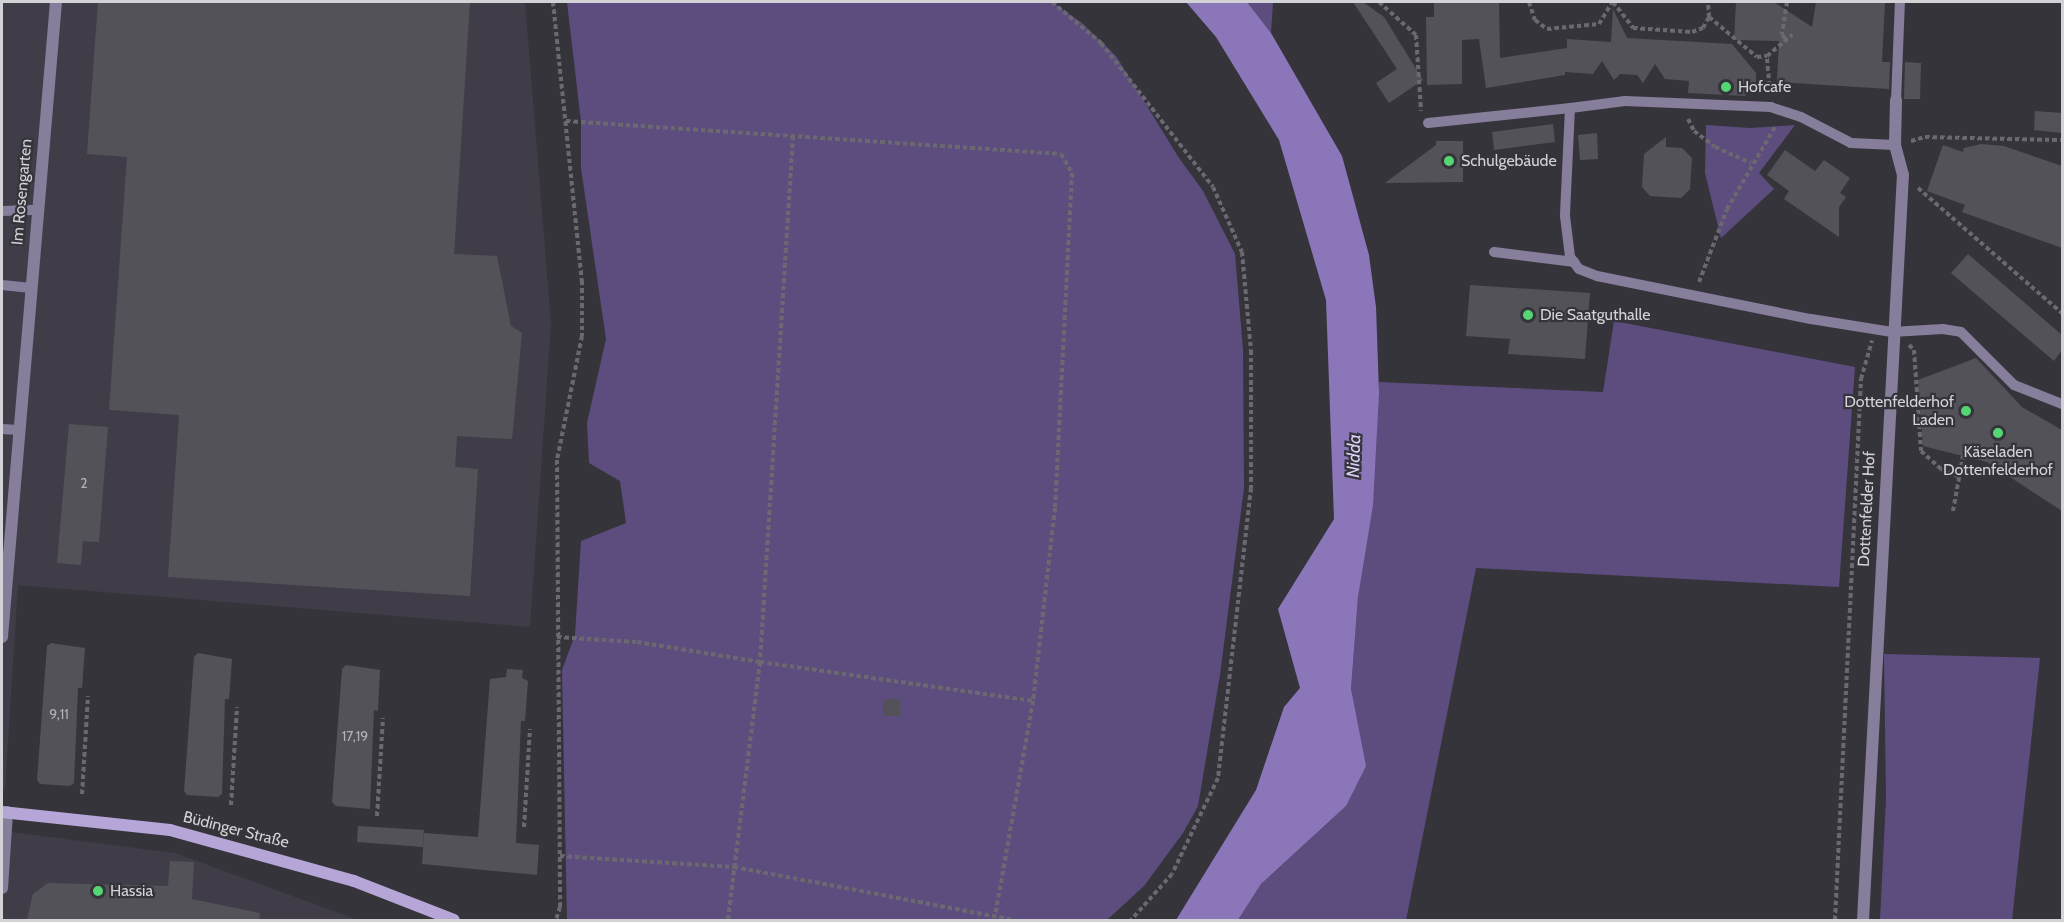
<!DOCTYPE html>
<html>
<head>
<meta charset="utf-8">
<style>
	body { margin:0 }
	#map { position:relative; width:2064px; height:922px; overflow:hidden; background:#36343b; font-family:Cabin,sans-serif }
	div>[style] { position:absolute }
	[style*='--x'] { left:calc(var(--x)*1px); top:calc(var(--y)*1px); width:calc(var(--w)*1px); rotate:calc(var(--a)*1deg) }
	.built>* { inset:0; background:#403d49 }
	.green>* { inset:0; background:#5d4d7f }
	.water>* { inset:0; background:#8c76ba }
	.building>* { inset:0; background:#545259 }
	.path>* { height:4px; margin-top:-2px; transform-origin:0; background:repeating-linear-gradient(90deg,#6b696f 0 4.5px,transparent 0 7.5px) }
	.lane>* { height:10px; margin:-5px; padding:0 5px; transform-origin:5px; border-radius:5px; background:#877e9c }
	.street>* { height:12px; margin:-6px; padding:0 6px; transform-origin:6px; border-radius:6px; background:#877e9c }
	.secondary>* { height:12px; margin:-6px; padding:0 6px; transform-origin:6px; border-radius:6px; background:#b5a6d7 }
	.dots>* { width:16px; height:16px; translate:-50% -50%; box-sizing:border-box; border:3px solid #36343b; border-radius:50% }
	span { translate:-50% -50%; white-space:nowrap; text-align:center; line-height:1.15; -webkit-text-stroke:4.5px #36343b; paint-order:stroke }
	.number-label { font-size:14px; color:#b3b2b7 }
	.number-label span { -webkit-text-stroke-width:0 }
	.poi-label { font-size:16px; color:#d3d2d6 }
	.left { translate:0 -50%; text-align:left }
	.right { translate:-100% -50%; text-align:right }
	.street-label { font-size:16px; color:#d3d2d6 }
	.water-label { font-size:18px; color:#dbd0f6; font-style:italic }
	.frame { position:absolute; inset:0; border:3px solid #d3d2d6; pointer-events:none }
</style>
</head>
<body>
<div id="map">
	<div class="built">
		<div style="clip-path:polygon(2px 2px,525px 2px,551px 324px,530px 627px,18px 585px,5px 789px,2px 789px)"></div>
		<div style="clip-path:polygon(2px 831px,175px 853px,358px 920px,2px 920px)"></div>
	</div>
	<div class="green">
		<div style="clip-path:polygon(567px 2px,1052px 2px,1082px 23px,1116px 56px,1179px 158px,1203px 191px,1235px 254px,1243px 350px,1244px 488px,1220px 675px,1198px 806px,1183px 833px,1144px 886px,1107px 920px,567px 920px,562px 670px,575px 635px,581px 541px,626px 523px,620px 481px,589px 463px,587px 423px,606px 339px,581px 168px,581px 122px)"></div>
		<div style="clip-path:polygon(1247px 2px,1273px 2px,1271px 33px)"></div>
		<div style="clip-path:polygon(1706px 125px,1750px 128px,1795px 125px,1759px 173px,1774px 189px,1721px 238px,1705px 173px)"></div>
		<div style="clip-path:polygon(1614px 321px,1855px 367px,1839px 587px,1476px 568px,1406px 920px,1238px 920px,1261px 884px,1346px 806px,1356px 725px,1351px 689px,1358px 597px,1379px 382px,1603px 392px)"></div>
		<div style="clip-path:polygon(1884px 654px,2040px 658px,2012px 920px,1880px 920px,1886px 799px)"></div>
	</div>
	<div class="water">
		<div style="clip-path:polygon(1186px 2px,1247px 2px,1271px 33px,1342px 156px,1369px 255px,1376px 307px,1379px 393px,1373px 505px,1358px 597px,1351px 689px,1366px 766px,1346px 806px,1261px 884px,1238px 920px,1176px 920px,1256px 790px,1284px 707px,1300px 688px,1278px 609px,1334px 519px,1326px 300px,1279px 140px,1216px 37px)"></div>
	</div>
	<div class="building">
		<div style="clip-path:polygon(98px 2px,470px 2px,454px 254px,497px 256px,511px 326px,522px 333px,512px 439px,457px 436px,455px 467px,478px 469px,470px 596px,168px 577px,179px 415px,109px 410px,127px 157px,87px 154px)"></div>
		<div style="clip-path:polygon(1353px 2px,1363px 2px,1384px 17px,1423px 80px,1389px 103px,1376px 83px,1397px 69px)"></div>
		<div style="clip-path:polygon(1434px 2px,1499px 2px,1500px 58px,1567px 48px,1567px 39px,1611px 42px,1613px 9px,1627px 38px,1732px 44px,1756px 73px,1756px 86px,1752px 86px,1745px 96px,1688px 93px,1689px 81px,1665px 79px,1655px 64px,1643px 83px,1637px 75px,1620px 74px,1614px 80px,1602px 61px,1593px 74px,1565px 72px,1565px 75px,1486px 88px,1479px 39px,1462px 40px,1462px 84px,1427px 85px,1426px 17px,1434px 17px)"></div>
		<div style="clip-path:polygon(1736px 2px,1774px 2px,1812px 27px,1816px 2px,1885px 2px,1882px 62px,1890px 62px,1889px 89px,1777px 82px,1779px 41px,1734px 40px)"></div>
		<div style="clip-path:polygon(1905px 62px,1921px 63px,1920px 99px,1904px 99px)"></div>
		<div style="clip-path:polygon(2035px 111px,2062px 113px,2062px 133px,2034px 130px)"></div>
		<div style="clip-path:polygon(1553px 124px,1555px 142px,1494px 150px,1492px 132px)"></div>
		<div style="clip-path:polygon(1597px 133px,1598px 159px,1580px 160px,1578px 135px)"></div>
		<div style="clip-path:polygon(1666px 137px,1666px 147px,1682px 148px,1692px 158px,1690px 189px,1681px 198px,1650px 196px,1642px 187px,1644px 154px)"></div>
		<div style="clip-path:polygon(1436px 141px,1463px 141px,1463px 182px,1385px 183px,1436px 145px)"></div>
		<div style="clip-path:polygon(1981px 144px,2004px 146px,2062px 166px,2062px 248px,1962px 212px,1965px 205px,1927px 191px,1943px 145px,1963px 152px,1964px 148px)"></div>
		<div style="clip-path:polygon(1785px 150px,1815px 171px,1824px 160px,1850px 178px,1840px 193px,1846px 197px,1839px 207px,1839px 237px,1784px 199px,1789px 191px,1767px 175px)"></div>
		<div style="clip-path:polygon(1968px 254px,2062px 335px,2062px 350px,2054px 361px,1951px 273px)"></div>
		<div style="clip-path:polygon(1470px 285px,1590px 293px,1585px 359px,1508px 354px,1510px 339px,1466px 336px)"></div>
		<div style="clip-path:polygon(1976px 358px,2022px 407px,2062px 430px,2062px 511px,1987px 462px,1923px 446px,1918px 380px)"></div>
		<div style="clip-path:polygon(69px 424px,108px 427px,99px 542px,83px 541px,81px 565px,57px 563px)"></div>
		<div style="clip-path:polygon(51px 643px,85px 648px,82px 688px,78px 688px,74px 783px,70px 786px,40px 784px,37px 780px,47px 646px)"></div>
		<div style="clip-path:polygon(198px 653px,232px 659px,229px 699px,225px 699px,222px 794px,218px 797px,187px 795px,184px 791px,194px 657px)"></div>
		<div style="clip-path:polygon(346px 665px,380px 670px,378px 711px,374px 710px,370px 809px,336px 806px,332px 802px,342px 669px)"></div>
		<div style="clip-path:polygon(507px 669px,523px 670px,522px 678px,528px 681px,525px 721px,521px 721px,516px 843px,539px 845px,537px 875px,422px 864px,424px 833px,478px 837px,490px 679px,506px 677px)"></div>
		<div style="clip-path:polygon(883px 699px,900px 699px,901px 716px,883px 716px)"></div>
		<div style="clip-path:polygon(358px 826px,424px 830px,423px 847px,357px 842px)"></div>
		<div style="clip-path:polygon(170px 861px,194px 862px,192px 899px,260px 913px,259px 921px,27px 919px,33px 894px,48px 883px,168px 886px)"></div>
	</div>
	<div class="path">
		<div style="--x:553;--y:2;--w:281;--a:84.1"></div>
		<div style="--x:582;--y:281;--w:55;--a:90"></div>
		<div style="--x:582;--y:336;--w:126;--a:101.4"></div>
		<div style="--x:557;--y:460;--w:447;--a:89.6"></div>
		<div style="--x:560;--y:907;--w:14;--a:107"></div>
		<div style="--x:1052;--y:2;--w:64;--a:39.9"></div>
		<div style="--x:1101;--y:43;--w:182;--a:52.1"></div>
		<div style="--x:1213;--y:187;--w:71;--a:66"></div>
		<div style="--x:1242;--y:252;--w:98;--a:84.8"></div>
		<div style="--x:1251;--y:350;--w:138;--a:90"></div>
		<div style="--x:1251;--y:488;--w:292;--a:96.5"></div>
		<div style="--x:1218;--y:778;--w:106;--a:115.6"></div>
		<div style="--x:1172;--y:874;--w:62;--a:131.7"></div>
		<div style="--x:1379;--y:2;--w:50;--a:41.7"></div>
		<div style="--x:1416;--y:35;--w:76;--a:86.2"></div>
		<div style="--x:1529;--y:2;--w:19;--a:72"></div>
		<div style="--x:1535;--y:20;--w:15;--a:37"></div>
		<div style="--x:1547;--y:29;--w:52;--a:-5.5"></div>
		<div style="--x:1599;--y:24;--w:26;--a:-59"></div>
		<div style="--x:1613;--y:2;--w:33;--a:52"></div>
		<div style="--x:1633;--y:28;--w:59;--a:3.9"></div>
		<div style="--x:1692;--y:32;--w:12;--a:-20"></div>
		<div style="--x:1703;--y:28;--w:13;--a:-61"></div>
		<div style="--x:1709;--y:17;--w:15;--a:-94"></div>
		<div style="--x:1787;--y:2;--w:33;--a:99"></div>
		<div style="--x:1782;--y:35;--w:7;--a:45"></div>
		<div style="--x:1709;--y:17;--w:62;--a:39.8"></div>
		<div style="--x:1757;--y:57;--w:10;--a:-6"></div>
		<div style="--x:1770;--y:93;--w:37;--a:-95"></div>
		<div style="--x:1767;--y:56;--w:33;--a:-40"></div>
		<div style="--x:1688;--y:119;--w:13;--a:63"></div>
		<div style="--x:1694;--y:131;--w:26;--a:37"></div>
		<div style="--x:1715;--y:147;--w:39;--a:24"></div>
		<div style="--x:566;--y:121;--w:496;--a:3.8"></div>
		<div style="--x:1061;--y:154;--w:22;--a:60"></div>
		<div style="--x:1072;--y:173;--w:335;--a:92.9"></div>
		<div style="--x:1055;--y:508;--w:194;--a:96.5"></div>
		<div style="--x:793;--y:136;--w:527;--a:93.59"></div>
		<div style="--x:760;--y:662;--w:276;--a:8.1"></div>
		<div style="--x:1033;--y:701;--w:219;--a:100"></div>
		<div style="--x:1911;--y:141;--w:15;--a:-16"></div>
		<div style="--x:1925;--y:137;--w:137;--a:1.3"></div>
		<div style="--x:1918;--y:188;--w:191;--a:41"></div>
		<div style="--x:1699;--y:282;--w:78;--a:-69"></div>
		<div style="--x:1727;--y:209;--w:97;--a:-59.7"></div>
		<div style="--x:1909;--y:345;--w:7;--a:45"></div>
		<div style="--x:1914;--y:350;--w:101;--a:86"></div>
		<div style="--x:1921;--y:451;--w:27;--a:42"></div>
		<div style="--x:1941;--y:469;--w:21;--a:23"></div>
		<div style="--x:1953;--y:511;--w:56;--a:-79.7"></div>
		<div style="--x:557;--y:637;--w:80;--a:3.6"></div>
		<div style="--x:637;--y:642;--w:125;--a:9.2"></div>
		<div style="--x:760;--y:662;--w:260;--a:97.1"></div>
		<div style="--x:82;--y:794;--w:98;--a:-86.5"></div>
		<div style="--x:231;--y:805;--w:98;--a:-86.5"></div>
		<div style="--x:377;--y:816;--w:98;--a:-86.5"></div>
		<div style="--x:524;--y:827;--w:98;--a:-86.5"></div>
		<div style="--x:560;--y:856;--w:174;--a:3.6"></div>
		<div style="--x:734;--y:867;--w:285;--a:10.7"></div>
		<div style="--x:1835;--y:920;--w:542;--a:-87.25"></div>
		<div style="--x:1861;--y:379;--w:40;--a:-74"></div>
	</div>
	<div class="lane">
		<div style="--x:1896;--y:100;--w:98;--a:-87.7"></div>
		<div style="--x:1428;--y:123;--w:143;--a:-6"></div>
		<div style="--x:1895;--y:145;--w:44;--a:-177.4"></div>
		<div style="--x:1851;--y:143;--w:56;--a:-152.5"></div>
		<div style="--x:1801;--y:117;--w:32;--a:-162"></div>
		<div style="--x:1771;--y:107;--w:146;--a:-177.6"></div>
		<div style="--x:1625;--y:101;--w:55;--a:172.7"></div>
		<div style="--x:1570;--y:108;--w:108;--a:92.7"></div>
		<div style="--x:1565;--y:216;--w:41;--a:83"></div>
		<div style="--x:1570;--y:257;--w:15;--a:53"></div>
		<div style="--x:1579;--y:269;--w:19;--a:21"></div>
		<div style="--x:1597;--y:276;--w:218;--a:11.4"></div>
		<div style="--x:1811;--y:319;--w:82;--a:9.1"></div>
		<div style="--x:1892;--y:332;--w:51;--a:-3.4"></div>
		<div style="--x:1943;--y:329;--w:18;--a:9"></div>
		<div style="--x:1961;--y:332;--w:75;--a:45"></div>
		<div style="--x:2014;--y:385;--w:52;--a:21.6"></div>
		<div style="--x:2;--y:211;--w:36;--a:-2"></div>
		<div style="--x:1494;--y:252;--w:81;--a:7.1"></div>
		<div style="--x:2;--y:285;--w:29;--a:6"></div>
		<div style="--x:2;--y:429;--w:17;--a:3"></div>
	</div>
	<div class="street">
		<div style="--x:2;--y:637;--w:637;--a:-85.14"></div>
		<div style="--x:2;--y:888;--w:76;--a:-86.2"></div>
		<div style="--x:1863;--y:920;--w:746;--a:-86.93"></div>
		<div style="--x:1903;--y:175;--w:31;--a:-105"></div>
		<div style="--x:1895;--y:145;--w:45;--a:-88.7"></div>
	</div>
	<div class="secondary">
		<div style="--x:2;--y:812;--w:169;--a:6.1"></div>
		<div style="--x:170;--y:830;--w:191;--a:15.5"></div>
		<div style="--x:354;--y:881;--w:107;--a:21.3"></div>
	</div>
	<div class="dots">
		<div style="left:1726px;top:87px;background:#53d673"></div>
		<div style="left:1449px;top:161px;background:#53d673"></div>
		<div style="left:1528px;top:315px;background:#53d673"></div>
		<div style="left:1966px;top:411px;background:#53d673"></div>
		<div style="left:1998px;top:433px;background:#53d673"></div>
		<div style="left:98px;top:891px;background:#53d673"></div>
	</div>
	<div class="number-label">
		<span style="left:84px;top:483px">2</span>
		<span style="left:59px;top:714px">9,11</span>
		<span style="left:355px;top:736px">17,19</span>
	</div>
	<div class="poi-label">
		<span class="left" style="left:1738px;top:87px">Hofcafe</span>
		<span class="left" style="left:1461px;top:161px">Schulgebäude</span>
		<span class="left" style="left:1540px;top:315px">Die Saatguthalle</span>
		<span class="right" style="left:1954px;top:411px">Dottenfelderhof<br>Laden</span>
		<span style="left:1998px;top:461px">Käseladen<br>Dottenfelderhof</span>
		<span class="left" style="left:110px;top:891px">Hassia</span>
	</div>
	<div class="street-label">
		<span style="left:22px;top:192px;rotate:-85deg">Im Rosengarten</span>
		<span style="left:1867px;top:509px;rotate:-87deg">Dottenfelder Hof</span>
		<span style="left:236px;top:830px;rotate:14deg">Büdinger Straße</span>
	</div>
	<div class="water-label">
		<span style="left:1354px;top:456px;rotate:-88deg">Nidda</span>
	</div>
	<div class="frame"></div>
</div>
</body>
</html>
